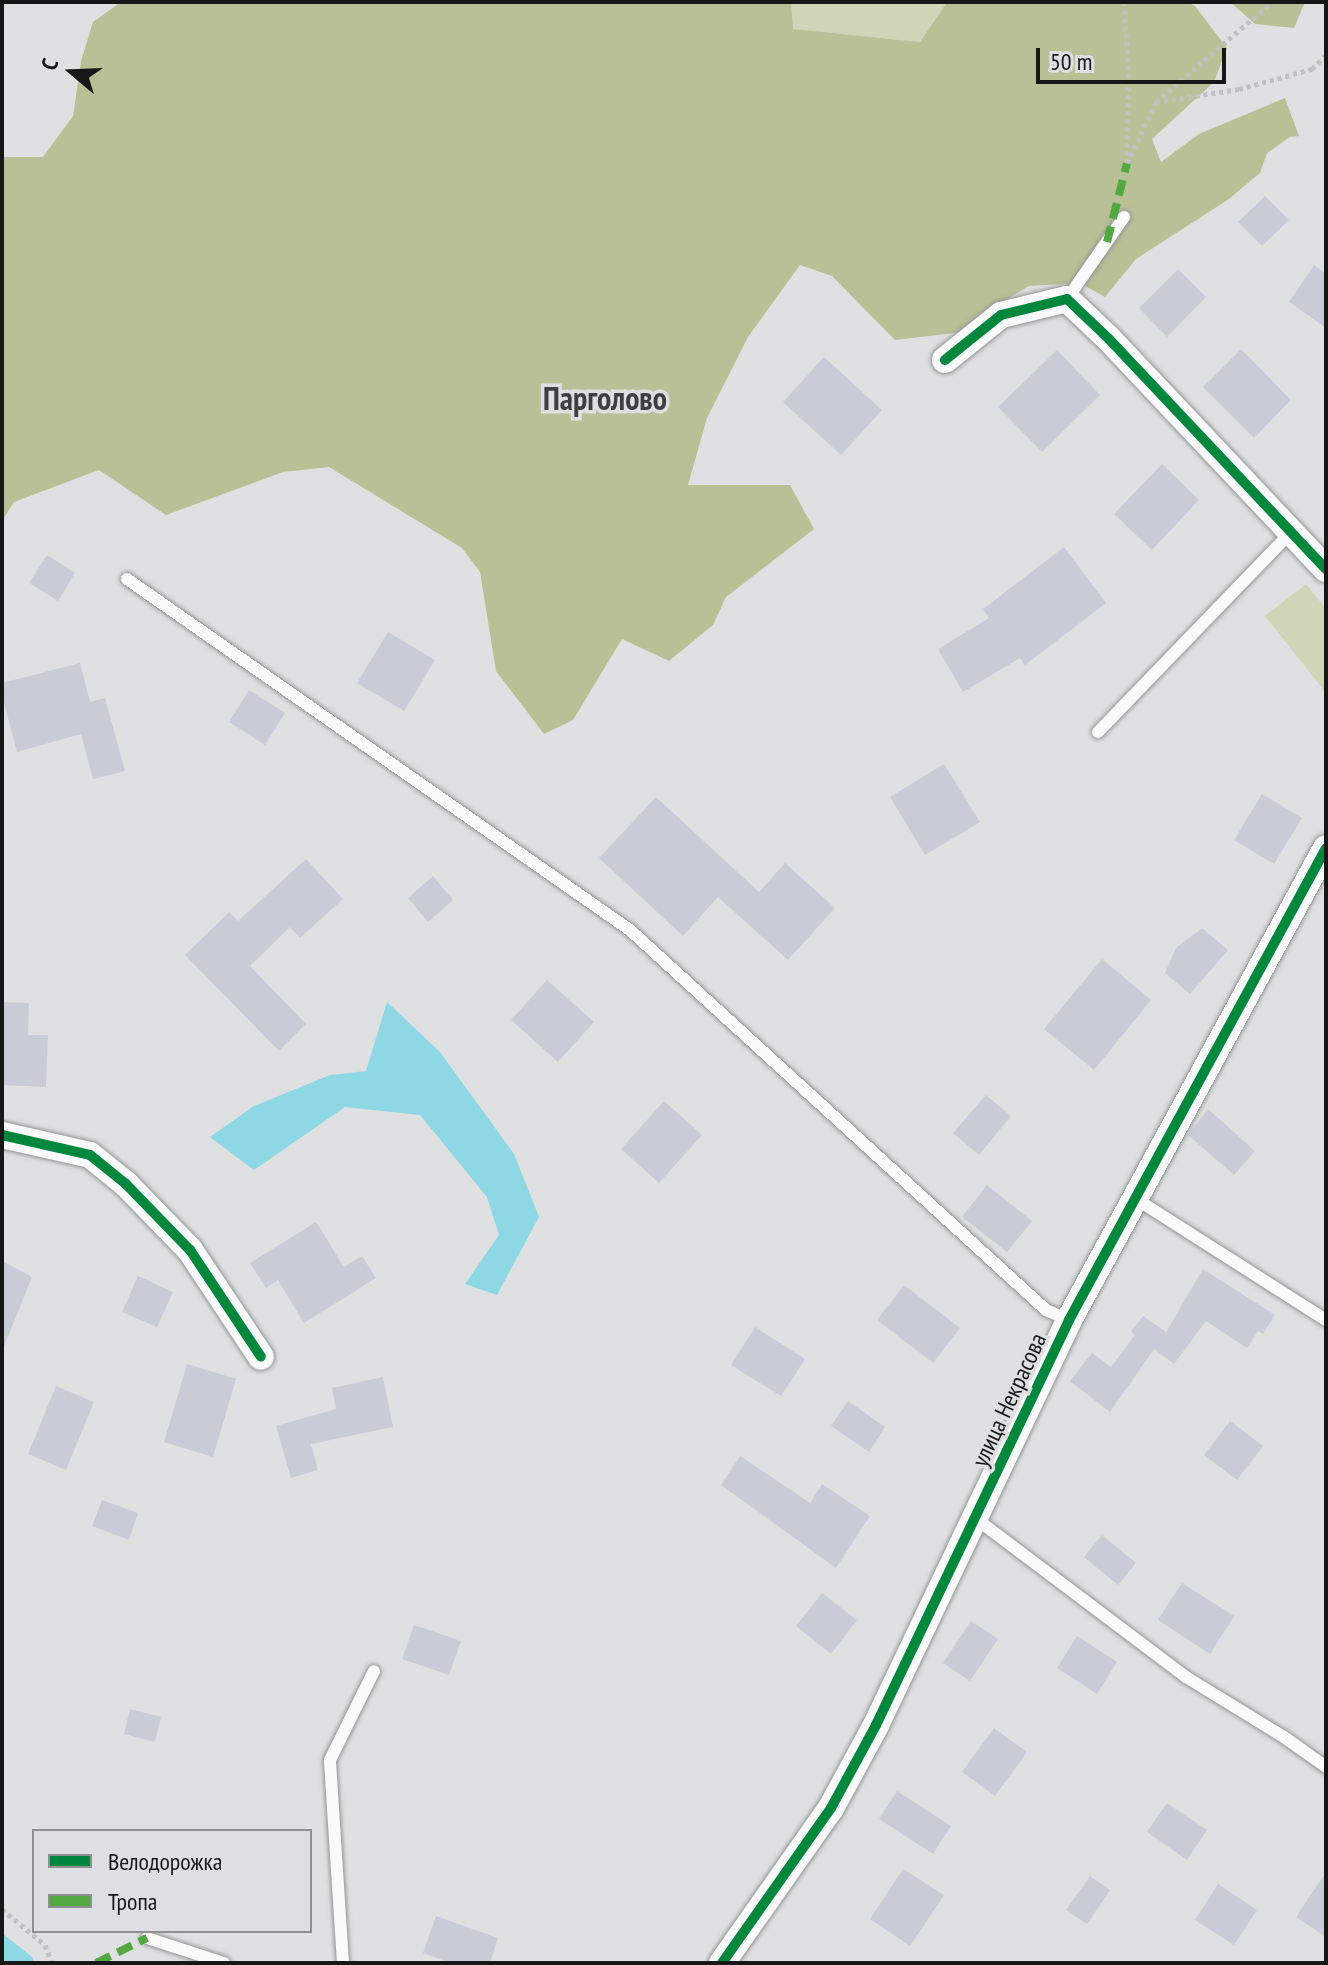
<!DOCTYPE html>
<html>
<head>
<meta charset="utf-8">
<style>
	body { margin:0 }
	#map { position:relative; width:1328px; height:1965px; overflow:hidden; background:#dfe0e1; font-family:"PT Sans Narrow",sans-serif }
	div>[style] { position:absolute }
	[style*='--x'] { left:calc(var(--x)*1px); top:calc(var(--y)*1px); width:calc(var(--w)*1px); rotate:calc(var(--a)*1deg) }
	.green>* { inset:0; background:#cfd5b7 }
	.forest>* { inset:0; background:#b9c096 }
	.water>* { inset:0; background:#8ed8e6 }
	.building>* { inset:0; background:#c8ccd7 }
	.path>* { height:5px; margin-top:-2.5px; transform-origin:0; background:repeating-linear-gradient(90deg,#c0c0c1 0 4px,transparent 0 8px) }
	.roads { filter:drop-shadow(0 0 2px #949596) drop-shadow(0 0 2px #949596) }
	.lane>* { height:12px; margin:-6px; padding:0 6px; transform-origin:6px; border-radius:6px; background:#fafafa }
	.street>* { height:26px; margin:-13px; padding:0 13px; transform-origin:13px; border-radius:13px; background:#fafafa }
	.quiet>* { height:8px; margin-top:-4px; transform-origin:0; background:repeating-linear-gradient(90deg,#52a942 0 16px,transparent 0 24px) }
	.cycleway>* { height:10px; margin:-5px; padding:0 5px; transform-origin:5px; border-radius:5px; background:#00873e }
	span { translate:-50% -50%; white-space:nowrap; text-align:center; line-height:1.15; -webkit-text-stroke:7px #dedfe2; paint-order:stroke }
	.street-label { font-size:24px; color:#171718 }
	.district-label { font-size:32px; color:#3e3f41; font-weight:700 }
	.frame { position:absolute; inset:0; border:4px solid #171718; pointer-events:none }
	.legend { position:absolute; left:32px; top:1829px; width:280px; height:104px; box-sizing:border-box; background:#dedfe2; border:2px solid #8e8f91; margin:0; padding:10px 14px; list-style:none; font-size:24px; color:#171718 }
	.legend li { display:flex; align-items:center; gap:16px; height:40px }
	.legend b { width:40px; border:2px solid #8e8f91 }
	.north { position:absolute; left:32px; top:32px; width:80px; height:80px; -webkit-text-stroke:6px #dedfe2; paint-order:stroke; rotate:289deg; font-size:22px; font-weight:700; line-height:32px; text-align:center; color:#171718 }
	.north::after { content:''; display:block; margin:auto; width:28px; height:36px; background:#171718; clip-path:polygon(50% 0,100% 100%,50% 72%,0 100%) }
	.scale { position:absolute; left:1036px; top:48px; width:190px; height:36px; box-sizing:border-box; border:4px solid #171718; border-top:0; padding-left:10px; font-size:24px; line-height:28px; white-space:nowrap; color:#171718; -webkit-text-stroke:6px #dedfe2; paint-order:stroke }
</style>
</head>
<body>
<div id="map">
	<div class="green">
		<div style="clip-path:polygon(791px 2px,947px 2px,920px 42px,792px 29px)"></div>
		<div style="clip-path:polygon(1306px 584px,1326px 609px,1326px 693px,1265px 616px)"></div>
	</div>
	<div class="forest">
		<div style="clip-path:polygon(121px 2px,791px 2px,793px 29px,920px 42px,947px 2px,1187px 2px,1195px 6px,1227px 48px,1214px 82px,1152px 139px,1161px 162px,1199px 134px,1285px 98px,1299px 136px,1290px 137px,1267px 153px,1260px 173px,1229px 199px,1136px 259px,1105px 297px,1080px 283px,1029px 286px,984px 313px,963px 332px,895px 340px,832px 276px,800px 265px,748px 337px,707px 418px,688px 485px,790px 485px,814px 529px,726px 597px,713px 625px,669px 661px,622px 639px,573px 720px,544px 734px,496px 671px,480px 572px,462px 548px,329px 467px,283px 472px,166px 515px,99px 470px,14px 502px,2px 521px,2px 157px,43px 157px,73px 116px,81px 61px,93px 22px)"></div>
		<div style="clip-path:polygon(1230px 2px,1305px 2px,1294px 28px,1255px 24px)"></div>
	</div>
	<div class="water">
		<div style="clip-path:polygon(387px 1002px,440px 1052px,514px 1154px,539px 1217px,497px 1295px,465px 1284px,499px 1235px,487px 1197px,420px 1115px,345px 1107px,254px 1170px,210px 1137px,254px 1106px,330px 1075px,366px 1071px)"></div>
		<div style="clip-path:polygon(2px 1933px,32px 1957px,34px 1963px,2px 1963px)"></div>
	</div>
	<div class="building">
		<div style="clip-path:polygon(1265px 196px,1289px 220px,1262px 246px,1238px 222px)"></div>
		<div style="clip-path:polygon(1314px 265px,1326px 274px,1326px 328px,1289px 302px)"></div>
		<div style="clip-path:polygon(1178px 269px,1206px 297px,1167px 337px,1139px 308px)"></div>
		<div style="clip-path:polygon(1241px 349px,1291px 400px,1254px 438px,1203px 387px)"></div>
		<div style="clip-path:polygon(1057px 350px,1100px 395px,1042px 452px,998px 407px)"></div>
		<div style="clip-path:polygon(824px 357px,882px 410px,841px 455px,783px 402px)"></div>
		<div style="clip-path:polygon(1162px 464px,1199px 500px,1152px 550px,1114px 514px)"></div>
		<div style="clip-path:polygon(1064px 547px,1106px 603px,1025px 665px,1020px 658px,963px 692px,938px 649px,989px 618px,983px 609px)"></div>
		<div style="clip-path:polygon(47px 555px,75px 573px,58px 601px,29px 583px)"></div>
		<div style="clip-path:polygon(388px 632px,435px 660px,404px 711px,357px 683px)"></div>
		<div style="clip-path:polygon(80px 663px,90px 702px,105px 698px,125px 771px,93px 779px,81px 734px,17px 752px,2px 695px,2px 683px)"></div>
		<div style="clip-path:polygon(249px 690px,285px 713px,265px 745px,229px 722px)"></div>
		<div style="clip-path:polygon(944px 764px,980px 822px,925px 855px,890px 797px)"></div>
		<div style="clip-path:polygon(1262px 794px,1302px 818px,1274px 864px,1234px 840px)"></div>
		<div style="clip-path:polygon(656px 797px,759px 892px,785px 863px,835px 908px,788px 960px,718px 897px,683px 936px,599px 858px)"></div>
		<div style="clip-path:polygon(306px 859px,343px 899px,300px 938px,290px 927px,250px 966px,306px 1024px,279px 1051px,185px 955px,229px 912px,238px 921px)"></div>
		<div style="clip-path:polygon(433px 876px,453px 900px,428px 922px,408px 898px)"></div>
		<div style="clip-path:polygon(1202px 928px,1228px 950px,1190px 994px,1165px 973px,1176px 948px)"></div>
		<div style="clip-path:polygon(1102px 959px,1151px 1000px,1094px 1070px,1044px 1029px)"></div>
		<div style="clip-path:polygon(547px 980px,594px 1022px,558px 1062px,511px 1020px)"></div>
		<div style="clip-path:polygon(2px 1002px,29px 1003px,28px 1035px,48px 1035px,46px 1087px,2px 1085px)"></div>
		<div style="clip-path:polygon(986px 1095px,1011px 1116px,979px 1155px,953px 1133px)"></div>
		<div style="clip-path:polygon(664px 1101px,702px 1135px,659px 1183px,621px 1149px)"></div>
		<div style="clip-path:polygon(1208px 1109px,1255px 1151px,1234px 1175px,1188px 1135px)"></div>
		<div style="clip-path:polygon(987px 1185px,1032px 1221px,1007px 1252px,962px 1217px)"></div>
		<div style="clip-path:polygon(316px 1222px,344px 1267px,362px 1256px,376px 1278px,304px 1323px,278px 1280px,266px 1288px,250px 1263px)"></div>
		<div style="clip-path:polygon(2px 1261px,32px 1277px,3px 1349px,2px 1349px)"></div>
		<div style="clip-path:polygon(1203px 1269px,1275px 1315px,1263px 1334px,1258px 1331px,1247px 1348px,1206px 1321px,1174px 1364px,1154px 1349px,1110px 1412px,1070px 1381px,1092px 1353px,1111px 1367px,1135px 1335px,1131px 1332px,1143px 1316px,1166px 1332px)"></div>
		<div style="clip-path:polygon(138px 1276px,173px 1292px,157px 1327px,122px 1312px)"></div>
		<div style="clip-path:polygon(904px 1285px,960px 1328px,933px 1363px,877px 1320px)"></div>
		<div style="clip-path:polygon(755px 1327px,805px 1359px,781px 1396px,731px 1365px)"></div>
		<div style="clip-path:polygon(187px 1364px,236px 1379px,213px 1457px,164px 1442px)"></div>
		<div style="clip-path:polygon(383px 1377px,393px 1427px,311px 1444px,318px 1470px,291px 1478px,276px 1426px,336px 1409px,332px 1388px)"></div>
		<div style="clip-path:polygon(56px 1386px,94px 1402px,66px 1470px,28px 1454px)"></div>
		<div style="clip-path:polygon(848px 1401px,885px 1427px,869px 1452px,831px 1426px)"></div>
		<div style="clip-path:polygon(1230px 1421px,1263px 1446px,1237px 1480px,1204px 1455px)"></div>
		<div style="clip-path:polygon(740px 1456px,810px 1503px,822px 1484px,870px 1516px,836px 1568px,721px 1485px)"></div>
		<div style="clip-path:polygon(102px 1500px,138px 1513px,129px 1540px,92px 1526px)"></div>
		<div style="clip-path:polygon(1102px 1535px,1136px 1563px,1118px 1585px,1084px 1557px)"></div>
		<div style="clip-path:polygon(1182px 1583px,1234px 1616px,1210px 1654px,1158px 1620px)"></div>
		<div style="clip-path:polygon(822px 1593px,857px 1620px,831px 1654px,796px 1626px)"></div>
		<div style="clip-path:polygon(971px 1621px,998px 1639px,970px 1681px,943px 1663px)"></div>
		<div style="clip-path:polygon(414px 1625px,461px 1641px,449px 1675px,402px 1659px)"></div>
		<div style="clip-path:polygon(1077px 1636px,1117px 1662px,1097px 1694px,1057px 1668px)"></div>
		<div style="clip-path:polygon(130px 1709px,161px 1717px,155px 1742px,124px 1734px)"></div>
		<div style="clip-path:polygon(994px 1728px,1027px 1752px,995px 1796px,962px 1772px)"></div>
		<div style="clip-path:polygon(897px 1791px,951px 1826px,933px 1854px,879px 1819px)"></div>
		<div style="clip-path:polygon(1167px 1803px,1207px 1830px,1187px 1860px,1147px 1832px)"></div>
		<div style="clip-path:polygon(903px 1869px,944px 1895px,910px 1946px,870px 1919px)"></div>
		<div style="clip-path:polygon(1326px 1872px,1326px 1937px,1296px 1917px)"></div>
		<div style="clip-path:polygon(1090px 1876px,1110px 1890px,1087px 1924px,1066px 1910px)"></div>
		<div style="clip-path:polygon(1218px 1884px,1257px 1910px,1234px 1945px,1195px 1920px)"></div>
		<div style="clip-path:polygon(436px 1916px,498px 1938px,490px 1963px,451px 1963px,423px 1953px)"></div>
	</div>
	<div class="path">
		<div style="--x:1124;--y:2;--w:77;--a:86.3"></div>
		<div style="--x:1129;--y:79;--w:82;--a:91.4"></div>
		<div style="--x:1156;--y:102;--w:84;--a:-8.9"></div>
		<div style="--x:1239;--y:89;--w:76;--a:-15.3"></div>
		<div style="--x:1312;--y:69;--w:20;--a:-45"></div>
		<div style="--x:1127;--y:163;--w:68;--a:-64.6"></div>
		<div style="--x:1156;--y:102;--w:153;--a:-40.8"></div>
		<div style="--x:2;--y:1909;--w:56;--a:39.9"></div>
		<div style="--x:45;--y:1945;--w:19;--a:69"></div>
	</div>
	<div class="roads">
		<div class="lane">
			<div style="--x:1067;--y:299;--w:100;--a:-55.2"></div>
			<div style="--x:127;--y:579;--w:613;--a:34.91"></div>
			<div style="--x:630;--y:930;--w:563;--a:42.41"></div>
			<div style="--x:1046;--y:1310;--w:25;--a:23"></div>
			<div style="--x:1098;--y:732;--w:278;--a:-46"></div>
			<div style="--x:1136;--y:1199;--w:225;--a:32.5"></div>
			<div style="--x:975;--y:1518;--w:264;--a:37"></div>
			<div style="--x:1186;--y:1677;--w:115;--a:31.5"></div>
			<div style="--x:1284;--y:1737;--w:52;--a:35.5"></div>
			<div style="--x:147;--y:1938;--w:81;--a:18"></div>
			<div style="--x:343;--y:1963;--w:203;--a:-93.7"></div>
			<div style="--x:330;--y:1760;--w:99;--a:-63.7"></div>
		</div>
		<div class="street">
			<div style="--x:945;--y:360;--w:72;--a:-38.8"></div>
			<div style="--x:1001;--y:315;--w:68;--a:-13.6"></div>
			<div style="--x:1067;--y:299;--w:58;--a:43.6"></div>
			<div style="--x:1109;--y:339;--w:316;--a:46.7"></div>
			<div style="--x:2;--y:1135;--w:90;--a:12.8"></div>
			<div style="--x:90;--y:1155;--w:46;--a:38.9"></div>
			<div style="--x:126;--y:1184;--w:92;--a:45.9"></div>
			<div style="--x:190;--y:1250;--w:128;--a:56.4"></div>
			<div style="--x:722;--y:1963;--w:189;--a:-54.9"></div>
			<div style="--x:831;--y:1808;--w:94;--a:-61.5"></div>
			<div style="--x:876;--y:1725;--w:449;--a:-64.5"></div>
			<div style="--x:1069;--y:1320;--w:537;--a:-61.43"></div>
		</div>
	</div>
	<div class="quiet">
		<div style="--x:1107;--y:242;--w:81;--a:-75.8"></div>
		<div style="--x:96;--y:1963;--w:57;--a:-26.1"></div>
	</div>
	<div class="cycleway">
		<div style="--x:945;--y:360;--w:72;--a:-38.8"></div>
		<div style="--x:1001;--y:315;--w:68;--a:-13.6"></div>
		<div style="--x:1067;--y:299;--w:58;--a:43.6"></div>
		<div style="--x:1109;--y:339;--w:316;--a:46.7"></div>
		<div style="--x:2;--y:1135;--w:90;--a:12.8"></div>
		<div style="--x:90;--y:1155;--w:46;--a:38.9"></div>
		<div style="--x:126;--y:1184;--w:92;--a:45.9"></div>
		<div style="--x:190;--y:1250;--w:128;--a:56.4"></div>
		<div style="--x:722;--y:1963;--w:189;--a:-54.9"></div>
		<div style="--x:831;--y:1808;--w:94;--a:-61.5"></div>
		<div style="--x:876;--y:1725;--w:449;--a:-64.5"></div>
		<div style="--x:1069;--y:1320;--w:537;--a:-61.43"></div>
	</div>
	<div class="street-label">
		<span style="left:1009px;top:1400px;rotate:-65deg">улица Некрасова</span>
	</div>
	<div class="district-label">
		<span style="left:605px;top:398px">Парголово</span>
	</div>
	<div class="frame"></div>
	<ul class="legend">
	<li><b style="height:10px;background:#00873e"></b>Велодорожка</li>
	<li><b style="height:10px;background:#52a942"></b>Тропа</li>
	</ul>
	<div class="north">С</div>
	<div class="scale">50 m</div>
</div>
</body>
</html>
